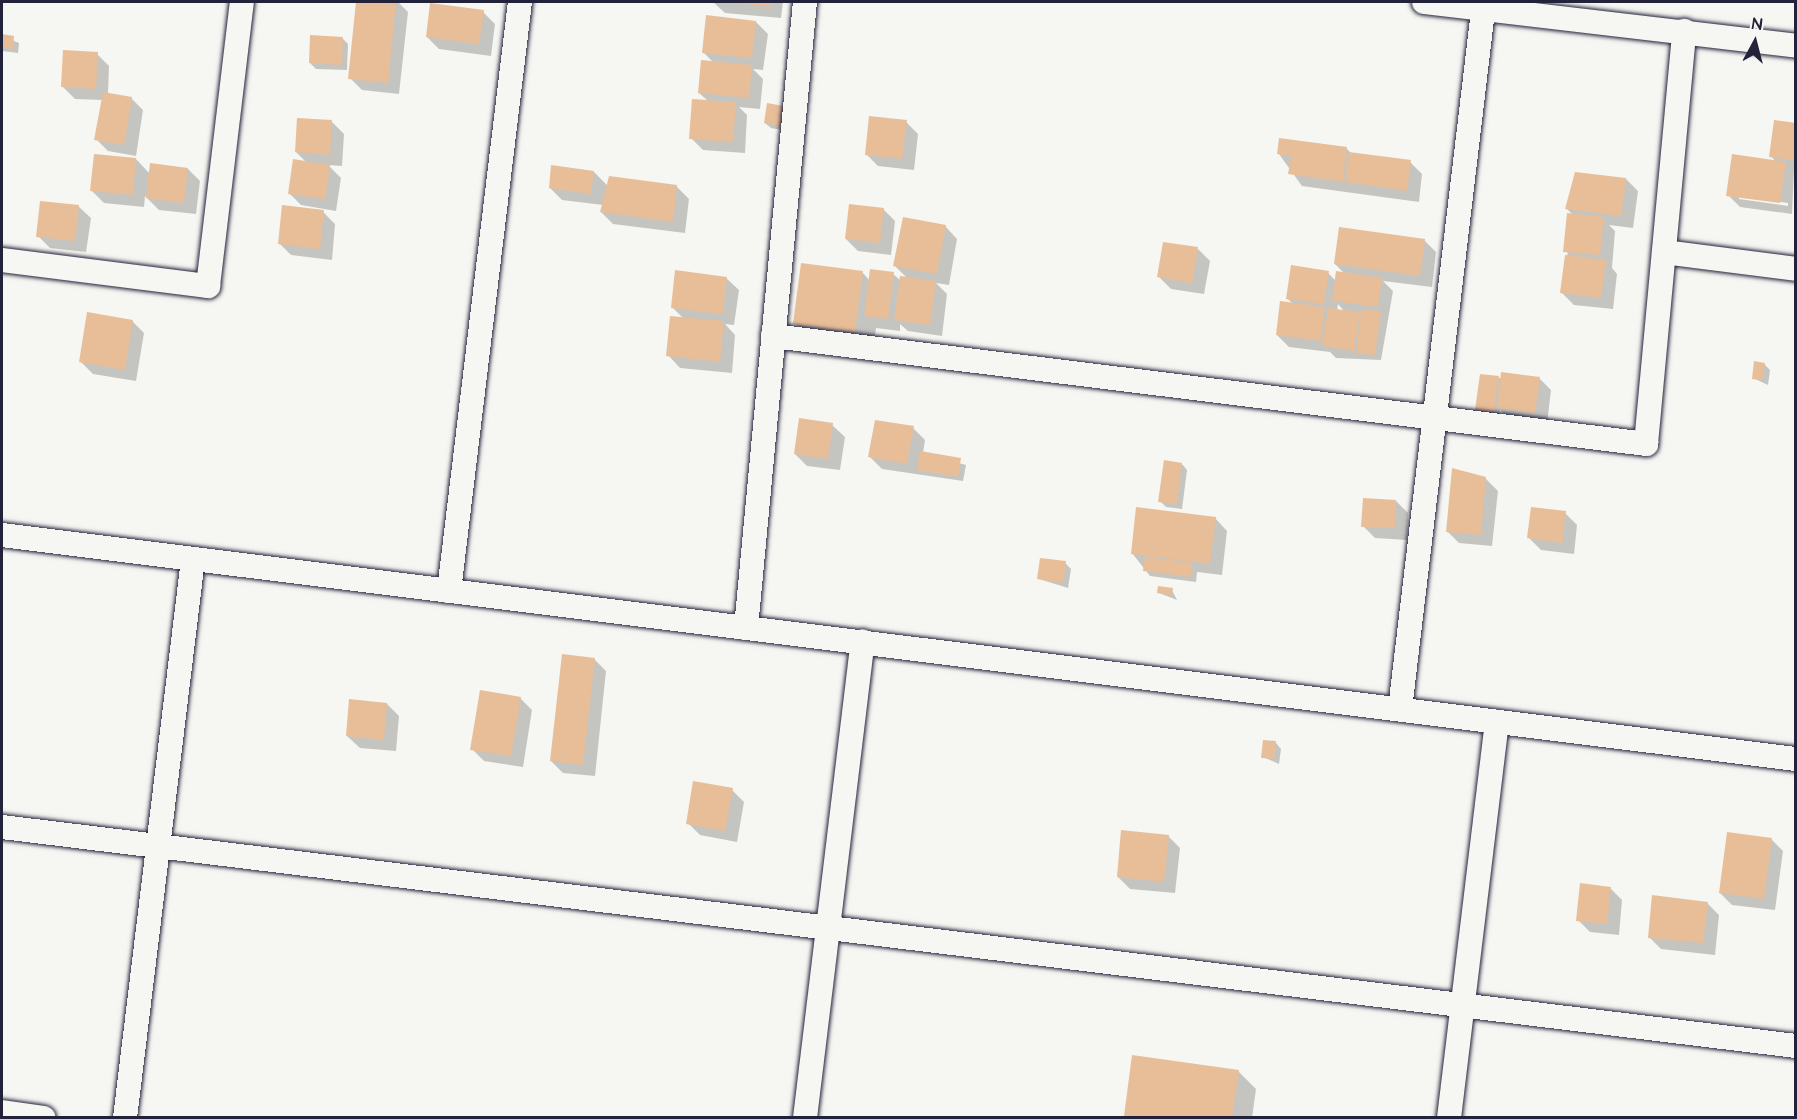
<!DOCTYPE html>
<html>
<head>
<meta charset="utf-8">
<style>
	body { margin:0 }
	#map { position:relative; width:1797px; height:1119px; overflow:hidden; background:#f6f6f2; font-family:"Architects Daughter",sans-serif }
	div>[style] { position:absolute }
	[style*='--x'] { left:calc(var(--x)*1px); top:calc(var(--y)*1px); width:calc(var(--w)*1px); rotate:calc(var(--a)*1deg) }
	.shadow>* { inset:0; background:#0003 }
	.building>* { inset:0; background:#e8be98 }
	.roads { filter:drop-shadow(0 0 2px #22223b) drop-shadow(0 0 2px #22223b) }
	.minor>* { height:24px; margin:-12px; padding:0 12px; transform-origin:12px; border-radius:12px; background:#f6f6f2 }
	span { translate:-50% -50%; white-space:nowrap; text-align:center; line-height:1.15; -webkit-text-stroke:4.5px #f6f6f2; paint-order:stroke }
	.frame { position:absolute; inset:0; border:3px solid #22223b; pointer-events:none }
	.north { position:absolute; left:1725px; top:12px; width:60px; height:60px; -webkit-text-stroke:4px #f6f6f2; paint-order:stroke; rotate:7deg; font-size:16px; font-weight:700; line-height:24px; text-align:center; color:#22223b }
	.north::after { content:''; display:block; margin:auto; width:21px; height:27px; background:#22223b; clip-path:polygon(50% 0,100% 100%,50% 72%,0 100%) }
</style>
</head>
<body>
<div id="map">
	<div class="shadow">
		<div style="clip-path:polygon(358px 2px,398px 2px,408px 12px,399px 94px,362px 90px,350px 78px)"></div>
		<div style="clip-path:polygon(713px 2px,783px 2px,781px 18px,725px 13px)"></div>
		<div style="clip-path:polygon(483px 12px,495px 24px,491px 56px,439px 49px,427px 37px)"></div>
		<div style="clip-path:polygon(756px 22px,768px 34px,763px 70px,753px 69px,763px 79px,760px 109px,739px 107px,747px 115px,745px 153px,703px 150px,691px 138px,708px 101px,699px 93px,714px 63px,703px 52px)"></div>
		<div style="clip-path:polygon(2px 36px,19px 43px,18px 53px,2px 51px)"></div>
		<div style="clip-path:polygon(342px 38px,348px 44px,347px 70px,316px 69px,310px 63px)"></div>
		<div style="clip-path:polygon(97px 54px,109px 66px,108px 94px,131px 98px,143px 110px,136px 156px,108px 151px,96px 139px,103px 100px,75px 99px,63px 87px)"></div>
		<div style="clip-path:polygon(783px 107px,788px 113px,786px 131px,771px 128px,765px 123px)"></div>
		<div style="clip-path:polygon(332px 122px,344px 134px,342px 166px,328px 165px,341px 178px,336px 211px,301px 205px,289px 193px,307px 163px,296px 152px)"></div>
		<div style="clip-path:polygon(906px 122px,918px 134px,914px 170px,878px 166px,866px 154px)"></div>
		<div style="clip-path:polygon(evenodd,1796px 124px,1792px 214px,1740px 207px,1728px 195px,1776px 162px,1771px 156px,1796px 124px,1739px 196px,1788px 203px,1788px 206px,1739px 199px,1739px 196px)"></div>
		<div style="clip-path:polygon(1347px 149px,1352px 154px,1410px 162px,1422px 174px,1419px 202px,1302px 186px,1279px 154px)"></div>
		<div style="clip-path:polygon(136px 159px,150px 174px,188px 169px,200px 181px,196px 214px,159px 210px,145px 196px,144px 207px,104px 203px,92px 191px)"></div>
		<div style="clip-path:polygon(594px 172px,608px 186px,677px 187px,689px 199px,685px 233px,613px 224px,601px 212px,603px 205px,562px 200px,550px 188px)"></div>
		<div style="clip-path:polygon(1626px 179px,1638px 191px,1633px 228px,1609px 225px,1615px 231px,1612px 268px,1617px 274px,1613px 309px,1574px 305px,1562px 293px,1573px 215px,1566px 208px)"></div>
		<div style="clip-path:polygon(78px 206px,91px 218px,86px 252px,50px 248px,38px 236px)"></div>
		<div style="clip-path:polygon(883px 209px,895px 221px,891px 255px,858px 251px,846px 239px)"></div>
		<div style="clip-path:polygon(323px 212px,335px 224px,332px 260px,291px 255px,279px 243px)"></div>
		<div style="clip-path:polygon(945px 226px,957px 239px,949px 285px,936px 283px,947px 294px,942px 336px,908px 331px,900px 324px,900px 331px,876px 328px,873px 349px,813px 341px,795px 323px,863px 273px,870px 281px,893px 274px,901px 281px,908px 279px,895px 266px)"></div>
		<div style="clip-path:polygon(evenodd,1424px 240px,1436px 252px,1432px 287px,1383px 281px,1393px 291px,1381px 360px,1336px 358px,1330px 352px,1289px 347px,1277px 335px,1294px 305px,1288px 299px,1328px 273px,1336px 281px,1345px 274px,1335px 264px,1424px 240px,1338px 304px,1345px 312px,1337px 311px,1338px 304px)"></div>
		<div style="clip-path:polygon(1198px 249px,1210px 261px,1204px 294px,1171px 289px,1159px 277px)"></div>
		<div style="clip-path:polygon(726px 278px,739px 290px,734px 325px,725px 324px,735px 335px,732px 373px,680px 368px,668px 355px,684px 319px,672px 307px)"></div>
		<div style="clip-path:polygon(132px 321px,144px 333px,136px 381px,93px 374px,81px 362px)"></div>
		<div style="clip-path:polygon(1764px 364px,1770px 370px,1768px 385px,1753px 378px)"></div>
		<div style="clip-path:polygon(1498px 378px,1539px 378px,1551px 390px,1547px 424px,1510px 420px,1500px 410px,1499px 418px,1482px 416px,1476px 410px)"></div>
		<div style="clip-path:polygon(832px 425px,845px 437px,840px 470px,807px 466px,795px 454px)"></div>
		<div style="clip-path:polygon(913px 428px,925px 440px,923px 453px,966px 465px,963px 481px,882px 469px,870px 457px)"></div>
		<div style="clip-path:polygon(1182px 464px,1187px 470px,1182px 509px,1166px 507px,1160px 501px)"></div>
		<div style="clip-path:polygon(1485px 478px,1498px 491px,1492px 546px,1459px 543px,1447px 531px)"></div>
		<div style="clip-path:polygon(1396px 501px,1408px 513px,1407px 540px,1375px 538px,1363px 526px)"></div>
		<div style="clip-path:polygon(1565px 513px,1577px 525px,1574px 554px,1541px 550px,1529px 538px)"></div>
		<div style="clip-path:polygon(1215px 518px,1227px 531px,1222px 575px,1197px 572px,1196px 582px,1150px 576px,1132px 553px)"></div>
		<div style="clip-path:polygon(1065px 563px,1071px 569px,1068px 588px,1039px 579px)"></div>
		<div style="clip-path:polygon(1172px 590px,1177px 600px,1159px 593px)"></div>
		<div style="clip-path:polygon(594px 659px,606px 671px,595px 776px,563px 773px,551px 761px)"></div>
		<div style="clip-path:polygon(520px 698px,532px 710px,523px 767px,484px 761px,472px 749px)"></div>
		<div style="clip-path:polygon(387px 704px,399px 716px,396px 751px,360px 748px,347px 736px)"></div>
		<div style="clip-path:polygon(1276px 743px,1281px 749px,1279px 764px,1263px 757px)"></div>
		<div style="clip-path:polygon(732px 790px,744px 802px,737px 842px,700px 835px,688px 823px)"></div>
		<div style="clip-path:polygon(1168px 836px,1180px 848px,1175px 893px,1130px 889px,1118px 877px)"></div>
		<div style="clip-path:polygon(1771px 839px,1783px 851px,1775px 910px,1732px 905px,1720px 893px)"></div>
		<div style="clip-path:polygon(1610px 888px,1622px 900px,1619px 935px,1590px 932px,1578px 920px)"></div>
		<div style="clip-path:polygon(1707px 903px,1719px 915px,1715px 955px,1661px 949px,1649px 937px)"></div>
		<div style="clip-path:polygon(1238px 1071px,1256px 1089px,1252px 1118px,1125px 1115px)"></div>
	</div>
	<div class="building">
		<div style="clip-path:polygon(356px 2px,396px 2px,388px 83px,348px 79px)"></div>
		<div style="clip-path:polygon(730px 2px,770px 2px,770px 7px)"></div>
		<div style="clip-path:polygon(430px 3px,484px 10px,479px 44px,426px 37px)"></div>
		<div style="clip-path:polygon(706px 15px,756px 21px,752px 58px,702px 53px)"></div>
		<div style="clip-path:polygon(2px 34px,14px 36px,13px 49px,2px 47px)"></div>
		<div style="clip-path:polygon(310px 35px,343px 37px,342px 65px,309px 63px)"></div>
		<div style="clip-path:polygon(63px 50px,98px 52px,96px 89px,61px 87px)"></div>
		<div style="clip-path:polygon(701px 60px,752px 65px,749px 98px,698px 93px)"></div>
		<div style="clip-path:polygon(103px 92px,132px 97px,124px 145px,94px 140px)"></div>
		<div style="clip-path:polygon(692px 99px,736px 102px,733px 142px,689px 139px)"></div>
		<div style="clip-path:polygon(767px 103px,783px 106px,781px 126px,764px 123px)"></div>
		<div style="clip-path:polygon(869px 116px,907px 120px,902px 159px,865px 155px)"></div>
		<div style="clip-path:polygon(297px 118px,332px 120px,330px 155px,295px 152px)"></div>
		<div style="clip-path:polygon(1774px 120px,1796px 123px,1796px 161px,1769px 157px)"></div>
		<div style="clip-path:polygon(1279px 138px,1347px 147px,1343px 182px,1288px 174px,1291px 156px,1277px 154px)"></div>
		<div style="clip-path:polygon(1349px 152px,1411px 160px,1407px 191px,1345px 182px)"></div>
		<div style="clip-path:polygon(94px 154px,136px 158px,133px 195px,90px 191px)"></div>
		<div style="clip-path:polygon(1732px 154px,1786px 162px,1780px 203px,1726px 196px)"></div>
		<div style="clip-path:polygon(293px 159px,330px 165px,325px 199px,288px 194px)"></div>
		<div style="clip-path:polygon(150px 163px,188px 168px,184px 203px,146px 198px)"></div>
		<div style="clip-path:polygon(551px 165px,594px 171px,591px 194px,549px 188px)"></div>
		<div style="clip-path:polygon(1575px 172px,1626px 178px,1621px 216px,1565px 209px)"></div>
		<div style="clip-path:polygon(609px 176px,677px 185px,673px 222px,600px 212px)"></div>
		<div style="clip-path:polygon(40px 201px,79px 205px,75px 241px,36px 237px)"></div>
		<div style="clip-path:polygon(849px 204px,884px 208px,880px 243px,845px 239px)"></div>
		<div style="clip-path:polygon(282px 205px,324px 210px,320px 249px,278px 244px)"></div>
		<div style="clip-path:polygon(1567px 213px,1604px 217px,1600px 255px,1563px 252px)"></div>
		<div style="clip-path:polygon(903px 217px,946px 225px,937px 274px,893px 266px)"></div>
		<div style="clip-path:polygon(1339px 227px,1425px 239px,1420px 276px,1334px 264px)"></div>
		<div style="clip-path:polygon(1163px 242px,1198px 247px,1192px 283px,1157px 277px)"></div>
		<div style="clip-path:polygon(1565px 255px,1606px 260px,1601px 298px,1560px 293px)"></div>
		<div style="clip-path:polygon(801px 263px,863px 271px,855px 332px,793px 324px)"></div>
		<div style="clip-path:polygon(1291px 265px,1329px 271px,1324px 304px,1286px 299px)"></div>
		<div style="clip-path:polygon(870px 269px,894px 272px,888px 319px,864px 316px)"></div>
		<div style="clip-path:polygon(675px 270px,727px 277px,723px 314px,671px 308px)"></div>
		<div style="clip-path:polygon(1336px 271px,1382px 278px,1378px 307px,1332px 301px)"></div>
		<div style="clip-path:polygon(900px 276px,936px 281px,930px 325px,894px 320px)"></div>
		<div style="clip-path:polygon(1280px 301px,1325px 307px,1321px 341px,1276px 335px)"></div>
		<div style="clip-path:polygon(1328px 308px,1360px 312px,1354px 351px,1322px 346px)"></div>
		<div style="clip-path:polygon(1361px 309px,1381px 311px,1375px 355px,1356px 353px)"></div>
		<div style="clip-path:polygon(87px 312px,133px 320px,125px 370px,79px 362px)"></div>
		<div style="clip-path:polygon(670px 316px,724px 321px,720px 362px,666px 356px)"></div>
		<div style="clip-path:polygon(1754px 361px,1765px 363px,1762px 380px,1752px 379px)"></div>
		<div style="clip-path:polygon(1501px 372px,1540px 377px,1535px 413px,1497px 408px)"></div>
		<div style="clip-path:polygon(1480px 374px,1499px 376px,1494px 413px,1475px 410px)"></div>
		<div style="clip-path:polygon(799px 418px,833px 423px,828px 459px,794px 454px)"></div>
		<div style="clip-path:polygon(875px 420px,914px 426px,907px 464px,868px 457px)"></div>
		<div style="clip-path:polygon(920px 451px,961px 458px,958px 477px,917px 470px)"></div>
		<div style="clip-path:polygon(1164px 460px,1182px 463px,1177px 504px,1158px 502px)"></div>
		<div style="clip-path:polygon(1452px 468px,1486px 477px,1481px 535px,1446px 532px)"></div>
		<div style="clip-path:polygon(1363px 498px,1396px 500px,1395px 528px,1361px 527px)"></div>
		<div style="clip-path:polygon(1136px 507px,1216px 517px,1210px 564px,1131px 554px)"></div>
		<div style="clip-path:polygon(1531px 507px,1566px 511px,1562px 543px,1527px 538px)"></div>
		<div style="clip-path:polygon(1145px 557px,1192px 563px,1191px 577px,1143px 571px)"></div>
		<div style="clip-path:polygon(1040px 558px,1066px 561px,1063px 583px,1037px 579px)"></div>
		<div style="clip-path:polygon(1158px 586px,1173px 588px,1172px 595px,1157px 593px)"></div>
		<div style="clip-path:polygon(562px 654px,595px 658px,583px 765px,550px 761px)"></div>
		<div style="clip-path:polygon(480px 690px,521px 697px,511px 756px,470px 750px)"></div>
		<div style="clip-path:polygon(349px 699px,387px 703px,384px 740px,346px 736px)"></div>
		<div style="clip-path:polygon(1263px 740px,1276px 741px,1274px 759px,1261px 758px)"></div>
		<div style="clip-path:polygon(693px 781px,733px 788px,725px 831px,686px 824px)"></div>
		<div style="clip-path:polygon(1121px 830px,1169px 835px,1164px 882px,1117px 877px)"></div>
		<div style="clip-path:polygon(1727px 832px,1772px 838px,1764px 899px,1719px 893px)"></div>
		<div style="clip-path:polygon(1580px 883px,1611px 887px,1607px 924px,1576px 921px)"></div>
		<div style="clip-path:polygon(1652px 895px,1708px 902px,1703px 943px,1648px 938px)"></div>
		<div style="clip-path:polygon(1132px 1055px,1239px 1070px,1232px 1118px,1124px 1116px)"></div>
	</div>
	<div class="roads">
		<div class="minor">
			<div style="--x:1424;--y:2;--w:375;--a:6.7"></div>
			<div style="--x:1664;--y:252;--w:133;--a:7.3"></div>
			<div style="--x:2;--y:260;--w:208;--a:7.2"></div>
			<div style="--x:208;--y:286;--w:286;--a:-83.2"></div>
			<div style="--x:773;--y:336;--w:880;--a:7.05"></div>
			<div style="--x:1646;--y:444;--w:415;--a:-84.7"></div>
			<div style="--x:2;--y:535;--w:1808;--a:7.12"></div>
			<div style="--x:449;--y:591;--w:593;--a:-83.13"></div>
			<div style="--x:746;--y:628;--w:629;--a:-84.62"></div>
			<div style="--x:1400;--y:709;--w:712;--a:-83.22"></div>
			<div style="--x:2;--y:827;--w:1807;--a:6.96"></div>
			<div style="--x:2;--y:1112;--w:42;--a:8.1"></div>
			<div style="--x:125;--y:1118;--w:563;--a:-83.06"></div>
			<div style="--x:805;--y:1118;--w:480;--a:-83.1"></div>
			<div style="--x:1449;--y:1118;--w:399;--a:-83.1"></div>
		</div>
	</div>
	<div class="frame"></div>
	<div class="north">N</div>
</div>
</body>
</html>
